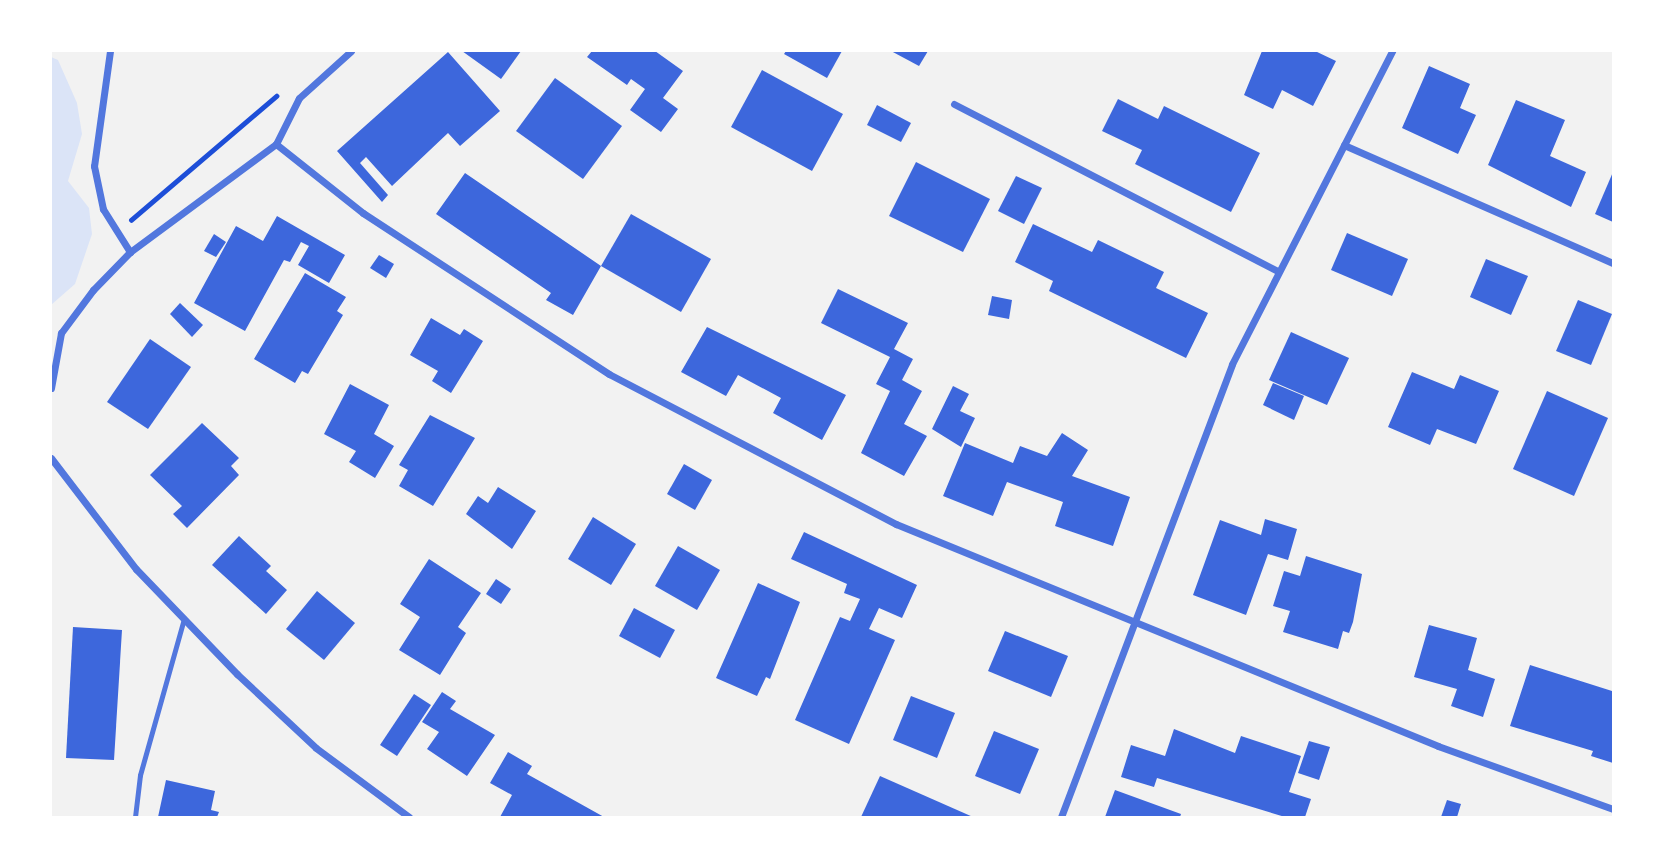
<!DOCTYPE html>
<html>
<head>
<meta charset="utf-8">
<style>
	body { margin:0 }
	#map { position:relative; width:1664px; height:868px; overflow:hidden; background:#f2f2f2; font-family:"Asap Condensed",sans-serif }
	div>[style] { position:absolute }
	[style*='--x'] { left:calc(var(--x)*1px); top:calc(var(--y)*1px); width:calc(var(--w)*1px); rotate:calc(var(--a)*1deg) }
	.green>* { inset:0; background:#dbe4f7 }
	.building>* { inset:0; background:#3d67dc }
	.path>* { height:4.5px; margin:-2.25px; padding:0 2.25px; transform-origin:2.25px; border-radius:2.25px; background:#1d4ed8 }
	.service>* { height:5px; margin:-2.5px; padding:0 2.5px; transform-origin:2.5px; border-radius:2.5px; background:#5277de }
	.minor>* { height:7px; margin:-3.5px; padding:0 3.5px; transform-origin:3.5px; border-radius:3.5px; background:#5277de }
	span { translate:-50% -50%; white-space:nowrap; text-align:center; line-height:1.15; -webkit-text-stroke:7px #fff; paint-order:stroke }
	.frame { position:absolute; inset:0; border:52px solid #fff; pointer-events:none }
</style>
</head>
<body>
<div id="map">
	<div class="green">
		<div style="clip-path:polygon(51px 57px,58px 60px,77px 103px,82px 134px,68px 181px,89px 208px,92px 234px,75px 284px,51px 305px)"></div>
	</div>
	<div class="building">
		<div style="clip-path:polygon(462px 51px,521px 51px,501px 79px)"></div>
		<div style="clip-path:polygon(592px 51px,655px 51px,683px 71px,663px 98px,678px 109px,661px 132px,630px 110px,645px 89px,631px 79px,627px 85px,587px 57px)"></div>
		<div style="clip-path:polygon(786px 51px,842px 51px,827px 78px,784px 54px)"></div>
		<div style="clip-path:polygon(891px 51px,928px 51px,919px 66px)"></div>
		<div style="clip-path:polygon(1262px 51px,1315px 51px,1336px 61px,1313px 106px,1282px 90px,1273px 109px,1244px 95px)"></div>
		<div style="clip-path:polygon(448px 52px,500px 111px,460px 146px,448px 133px,392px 186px,366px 157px,360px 163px,388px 195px,382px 202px,337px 151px)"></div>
		<div style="clip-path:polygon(1429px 66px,1470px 84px,1460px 108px,1476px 115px,1458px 154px,1402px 128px)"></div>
		<div style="clip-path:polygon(762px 70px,843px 114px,812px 171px,731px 127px)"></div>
		<div style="clip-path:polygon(555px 78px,622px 126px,583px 179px,516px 131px)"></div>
		<div style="clip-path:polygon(1118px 99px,1158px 119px,1164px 106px,1260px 153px,1231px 212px,1135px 164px,1142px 150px,1102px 131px)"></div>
		<div style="clip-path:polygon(1516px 100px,1565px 120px,1550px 156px,1586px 172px,1571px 207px,1488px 165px)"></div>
		<div style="clip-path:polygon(877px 105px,911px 123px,901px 142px,867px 125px)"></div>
		<div style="clip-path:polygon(916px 162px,990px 199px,963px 252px,889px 216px)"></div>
		<div style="clip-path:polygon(1613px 172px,1613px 222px,1595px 214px)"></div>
		<div style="clip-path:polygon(465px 173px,601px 266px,573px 315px,546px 300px,551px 293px,436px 214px)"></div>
		<div style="clip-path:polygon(1016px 176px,1042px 188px,1024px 224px,998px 211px)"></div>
		<div style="clip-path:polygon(631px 214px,711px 259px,681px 312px,601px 266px)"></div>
		<div style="clip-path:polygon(277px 216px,345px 255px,329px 283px,298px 265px,309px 246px,301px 242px,290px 262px,284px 260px,245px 331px,194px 303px,236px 226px,263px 241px)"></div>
		<div style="clip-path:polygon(1033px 224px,1092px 252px,1098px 240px,1164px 272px,1156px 288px,1208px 313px,1186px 358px,1049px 291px,1053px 281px,1015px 262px)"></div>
		<div style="clip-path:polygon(1347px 233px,1408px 259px,1392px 296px,1331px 270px)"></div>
		<div style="clip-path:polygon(214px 234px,226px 242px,216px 257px,204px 251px)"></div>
		<div style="clip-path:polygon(379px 255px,394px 264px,386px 278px,370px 268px)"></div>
		<div style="clip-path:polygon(1486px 259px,1528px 276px,1511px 315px,1470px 297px)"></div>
		<div style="clip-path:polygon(305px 273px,346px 297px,337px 311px,343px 315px,308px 374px,302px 371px,295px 383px,254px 359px)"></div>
		<div style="clip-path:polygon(838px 289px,908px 323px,894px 349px,913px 359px,902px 380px,922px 391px,904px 424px,927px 436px,904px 476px,861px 453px,890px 391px,876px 384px,890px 357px,821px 323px)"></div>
		<div style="clip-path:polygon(992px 296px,1012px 300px,1009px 319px,988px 315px)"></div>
		<div style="clip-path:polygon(1578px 300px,1612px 314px,1591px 365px,1556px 351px)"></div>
		<div style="clip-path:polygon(180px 303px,203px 325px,192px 337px,170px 314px)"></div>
		<div style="clip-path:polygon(431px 318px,460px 335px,464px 329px,483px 341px,451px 393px,432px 381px,438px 371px,410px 355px)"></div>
		<div style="clip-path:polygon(707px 327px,846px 395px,822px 440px,773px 413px,781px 398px,738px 375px,726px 396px,681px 372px)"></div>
		<div style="clip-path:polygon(1291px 332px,1349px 358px,1327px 405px,1269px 380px)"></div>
		<div style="clip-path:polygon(150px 339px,191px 367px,148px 429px,107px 402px)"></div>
		<div style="clip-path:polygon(1412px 372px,1454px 389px,1460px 375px,1499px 391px,1476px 444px,1437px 429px,1430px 445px,1388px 427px)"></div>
		<div style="clip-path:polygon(1273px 383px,1304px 396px,1294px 420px,1263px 405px)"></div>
		<div style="clip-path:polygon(350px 384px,389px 405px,374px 434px,394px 446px,375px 478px,349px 462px,356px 451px,324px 434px)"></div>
		<div style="clip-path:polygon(953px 386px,969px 394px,960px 411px,975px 418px,961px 447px,932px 429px)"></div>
		<div style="clip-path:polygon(1547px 391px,1608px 418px,1574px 496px,1513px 469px)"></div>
		<div style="clip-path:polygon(430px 415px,475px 438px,433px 506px,399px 486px,408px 470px,399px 465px)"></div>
		<div style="clip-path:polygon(202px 423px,239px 458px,231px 466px,239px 475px,187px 528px,173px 514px,182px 506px,150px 475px)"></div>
		<div style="clip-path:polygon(1062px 433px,1088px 450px,1072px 476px,1130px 497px,1113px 546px,1055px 526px,1063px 502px,1007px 482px,993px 516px,943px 496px,965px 443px,1013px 463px,1020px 446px,1047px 456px)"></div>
		<div style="clip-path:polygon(684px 464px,712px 480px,695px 510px,667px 494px)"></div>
		<div style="clip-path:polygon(498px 487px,536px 511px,512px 549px,466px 514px,478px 496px,488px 503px)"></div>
		<div style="clip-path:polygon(593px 517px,636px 544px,611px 585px,568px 559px)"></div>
		<div style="clip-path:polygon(1265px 519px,1297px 529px,1288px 560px,1268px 554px,1246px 615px,1193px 595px,1220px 520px,1261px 535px)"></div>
		<div style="clip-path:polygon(804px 532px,917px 585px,902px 618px,879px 608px,869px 629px,895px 640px,849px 744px,795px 720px,840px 617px,850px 621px,860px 599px,844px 593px,847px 584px,791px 559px)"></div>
		<div style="clip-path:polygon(239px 536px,271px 566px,266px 571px,287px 590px,266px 614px,212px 565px)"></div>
		<div style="clip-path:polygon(678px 546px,720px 570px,697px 610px,655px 586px)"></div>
		<div style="clip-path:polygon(1306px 556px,1362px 574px,1353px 622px,1349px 633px,1343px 631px,1338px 649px,1283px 632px,1290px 611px,1273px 606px,1284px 571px,1300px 576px)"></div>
		<div style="clip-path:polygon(429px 559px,481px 593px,458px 627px,466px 633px,440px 675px,399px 650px,420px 617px,400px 604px)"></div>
		<div style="clip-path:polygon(496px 579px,511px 589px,501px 604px,486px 594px)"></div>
		<div style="clip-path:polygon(758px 583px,800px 602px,770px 679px,766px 677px,757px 696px,716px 678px)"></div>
		<div style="clip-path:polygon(317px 591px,355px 623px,324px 660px,286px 629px)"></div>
		<div style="clip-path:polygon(634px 608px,675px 630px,660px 658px,619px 636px)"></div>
		<div style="clip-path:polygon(1429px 625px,1477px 638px,1468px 670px,1495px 679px,1483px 717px,1451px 706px,1457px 689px,1414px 677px)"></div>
		<div style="clip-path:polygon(73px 627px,122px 630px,114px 760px,66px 758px)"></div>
		<div style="clip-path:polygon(1005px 631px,1068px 656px,1051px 697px,988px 671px)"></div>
		<div style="clip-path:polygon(1530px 665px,1612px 691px,1613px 763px,1591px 756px,1593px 751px,1510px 726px)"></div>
		<div style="clip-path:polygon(442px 692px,456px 701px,450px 709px,495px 735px,467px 776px,427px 749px,439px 732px,422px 722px)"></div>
		<div style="clip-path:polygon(414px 694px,431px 705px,397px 756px,380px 745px)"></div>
		<div style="clip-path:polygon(911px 696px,955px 713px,937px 758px,893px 740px)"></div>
		<div style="clip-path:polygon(1174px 729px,1235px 753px,1241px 736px,1301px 756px,1289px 792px,1311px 799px,1305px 817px,1285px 817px,1157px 778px,1154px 787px,1121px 777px,1131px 745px,1165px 756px)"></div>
		<div style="clip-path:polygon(994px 731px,1039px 749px,1020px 794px,975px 776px)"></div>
		<div style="clip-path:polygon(1309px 741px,1330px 747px,1319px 780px,1298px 773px)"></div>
		<div style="clip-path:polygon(508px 752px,532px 766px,527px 774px,604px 817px,500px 817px,512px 795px,490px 783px)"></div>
		<div style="clip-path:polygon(880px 776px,973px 817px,861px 817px)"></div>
		<div style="clip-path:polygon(166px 780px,215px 791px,211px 810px,219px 812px,217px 817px,158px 817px)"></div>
		<div style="clip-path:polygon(1115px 790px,1181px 814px,1180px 817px,1105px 817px)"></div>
		<div style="clip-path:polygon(1447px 800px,1461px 804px,1457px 817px,1441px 817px)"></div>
	</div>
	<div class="path">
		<div style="--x:131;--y:220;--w:191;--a:-40.5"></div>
	</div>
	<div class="service">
		<div style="--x:135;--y:817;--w:42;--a:-83.2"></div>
		<div style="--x:140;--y:775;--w:163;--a:-74.3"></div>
	</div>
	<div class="minor">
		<div style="--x:110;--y:51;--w:116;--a:97.9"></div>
		<div style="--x:94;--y:166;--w:44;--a:78.2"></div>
		<div style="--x:103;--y:209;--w:51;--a:57.9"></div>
		<div style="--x:954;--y:104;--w:365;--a:27.3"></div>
		<div style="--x:276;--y:144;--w:111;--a:38.4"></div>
		<div style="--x:363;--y:213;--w:294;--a:33.2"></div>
		<div style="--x:609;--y:374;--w:324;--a:27.6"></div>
		<div style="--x:896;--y:524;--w:586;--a:22.27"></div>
		<div style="--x:1438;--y:746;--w:186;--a:19.8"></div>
		<div style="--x:1344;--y:145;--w:294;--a:23.7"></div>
		<div style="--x:51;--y:388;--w:56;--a:-79.7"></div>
		<div style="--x:61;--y:333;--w:54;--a:-53.3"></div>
		<div style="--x:93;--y:290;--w:53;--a:-45.8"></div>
		<div style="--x:130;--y:252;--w:182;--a:-36.5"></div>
		<div style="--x:276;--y:144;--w:51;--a:-63.4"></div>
		<div style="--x:299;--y:98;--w:70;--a:-42.1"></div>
		<div style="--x:51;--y:458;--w:140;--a:52.6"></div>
		<div style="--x:136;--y:569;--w:146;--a:46.1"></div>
		<div style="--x:237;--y:674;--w:108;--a:43.1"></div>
		<div style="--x:316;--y:748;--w:116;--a:36.6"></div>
		<div style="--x:1061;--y:817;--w:484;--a:-69.3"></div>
		<div style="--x:1232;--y:364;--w:352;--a:-62.9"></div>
	</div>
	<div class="frame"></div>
</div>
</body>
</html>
